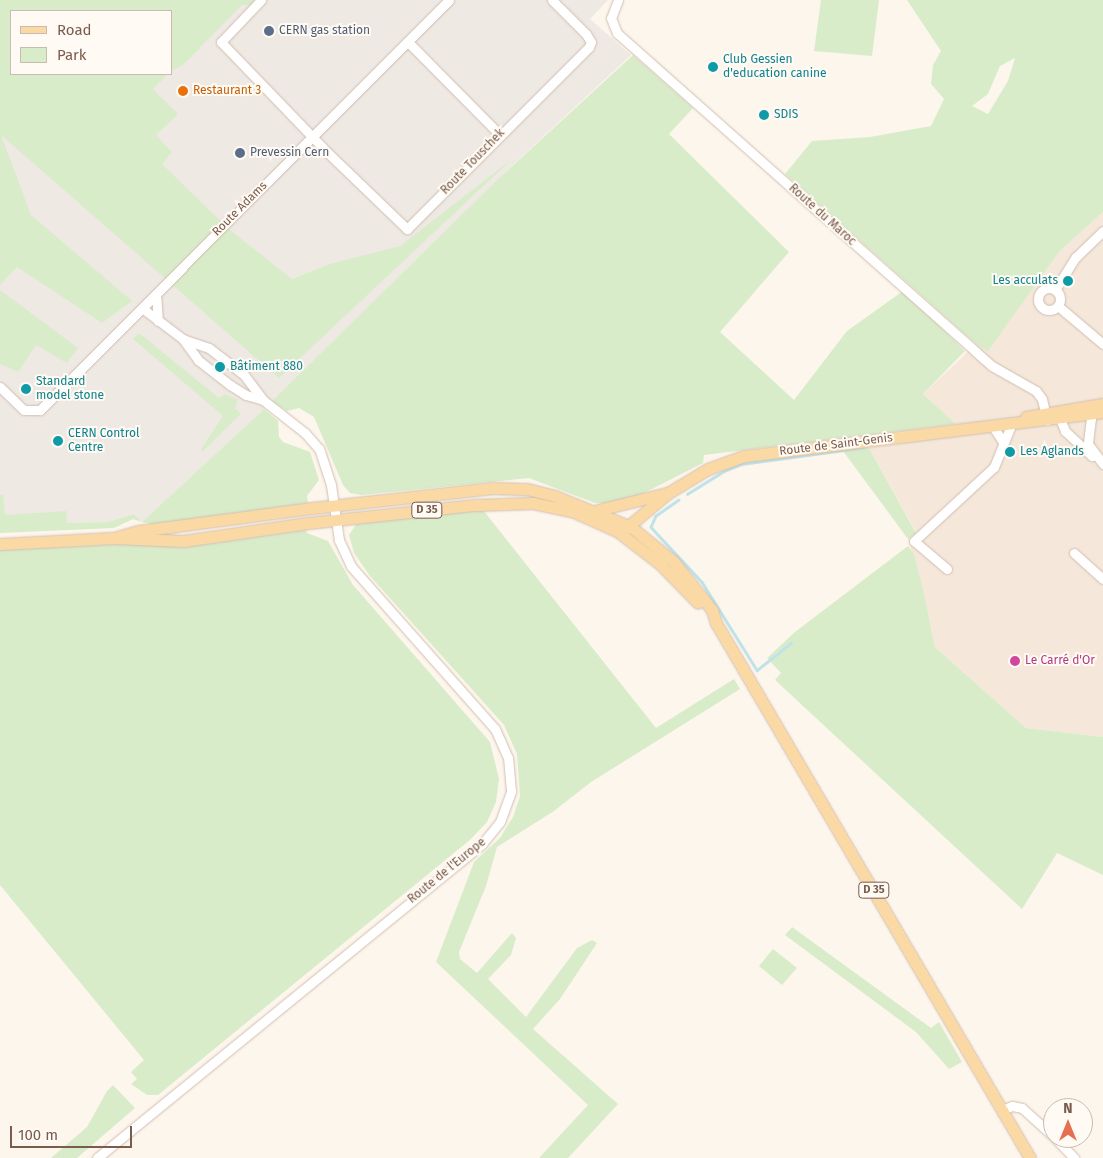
<!DOCTYPE html>
<html>
<head>
<meta charset="utf-8">
<style>
	body { margin:0 }
	#map { position:relative; width:1103px; height:1158px; overflow:hidden; background:#fdf6ec; font-family:"Fira Sans",sans-serif }
	div>[style] { position:absolute }
	[style*='--x'] { left:calc(var(--x)*1px); top:calc(var(--y)*1px); width:calc(var(--w)*1px); rotate:calc(var(--a)*1deg) }
	.residential>* { inset:0; background:#f5e8da }
	.industrial>* { inset:0; background:#efe9e4 }
	.green>* { inset:0; background:#d8ecc9 }
	.stream>* { height:2.5px; margin:-1.25px; padding:0 1.25px; transform-origin:1.25px; border-radius:1.25px; background:#bfe3e8 }
	.roads { filter:drop-shadow(0 0 1px #d1beb0) drop-shadow(0 0 1px #d1beb0) }
	.minor>* { height:9px; margin:-4.5px; padding:0 4.5px; transform-origin:4.5px; border-radius:4.5px; background:#fff }
	.minor>.ring { margin:-4.5px; padding:0; box-sizing:content-box; background:none; border:9px solid #fff; border-radius:50% }
	.major>* { height:11px; margin:-5.5px; padding:0 5.5px; transform-origin:5.5px; border-radius:5.5px; background:#fbd9a5 }
	.dots>* { width:14px; height:14px; translate:-50% -50%; box-sizing:border-box; border:2px solid #fffaf3; border-radius:50% }
	span { translate:-50% -50%; white-space:nowrap; text-align:center; line-height:1.15; -webkit-text-stroke:4px #fffaf3; paint-order:stroke }
	.shield-label span { padding:1px 4px; background:#fffaf3; border:1px solid; border-radius:4px; -webkit-text-stroke-width:0 }
	.shield-label { font-size:11px; color:#7a5c4d; font-weight:700 }
	.service-label { font-size:12px; color:#4e5e75 }
	.left { translate:0 -50%; text-align:left }
	.culture-label { font-size:12px; color:#0d838f }
	.right { translate:-100% -50%; text-align:right }
	.food-label { font-size:12px; color:#c56008 }
	.street-label { font-size:12px; color:#7a5c4d }
	.hotel-label { font-size:12px; color:#b23c85 }
	.legend { position:absolute; left:10px; top:10px; width:162px; height:65px; box-sizing:border-box; background:#fffaf3; border:1px solid #cabbb1; margin:0; padding:6px 9px; list-style:none; font-size:15px; color:#7a5c4d }
	.legend li { display:flex; align-items:center; gap:10px; height:25px }
	.legend b { width:25px; border:1px solid #cabbb1 }
	.north { position:absolute; left:1043px; top:1098px; width:50px; height:50px; box-sizing:border-box; background:#fffaf3; border:1px solid #cabbb1; border-radius:50%; rotate:0deg; font-size:14px; font-weight:700; line-height:20px; text-align:center; color:#7a5c4d }
	.north::after { content:''; display:block; margin:auto; width:18px; height:22px; background:#e76f51; clip-path:polygon(50% 0,100% 100%,50% 72%,0 100%) }
	.scale { position:absolute; left:10px; top:1126px; width:122px; height:22px; box-sizing:border-box; border:2px solid #7a5c4d; border-top:0; padding-left:6px; font-size:15px; line-height:18px; white-space:nowrap; color:#7a5c4d; -webkit-text-stroke:4px #fffaf3; paint-order:stroke }
</style>
</head>
<body>
<div id="map">
	<div class="residential">
		<div style="clip-path:polygon(1103px 212px,1103px 737px,1026px 728px,935px 647px,924px 593px,908px 539px,916px 532px,869px 448px,958px 435px,956px 424px,923px 394px,976px 344px,988px 350px,1059px 252px)"></div>
	</div>
	<div class="industrial">
		<div style="clip-path:polygon(evenodd,0 0,608px 0,590px 19px,631px 55px,516px 162px,259px 414px,142px 522px,134px 514px,107px 522px,0 525px,0 0,11px 11px,171px 11px,171px 74px,11px 74px,11px 11px)"></div>
	</div>
	<div class="green">
		<div style="clip-path:polygon(0 0,256px 0,252px 5px,242px 5px,183px 65px,171px 71px,171px 11px,11px 11px,11px 74px,168px 74px,153px 89px,178px 114px,156px 135px,172px 152px,162px 164px,230px 230px,292px 279px,330px 264px,400px 246px,511px 160px,279px 378px,1px 135px,31px 215px,132px 301px,102px 323px,17px 267px,0 285px)"></div>
		<div style="clip-path:polygon(821px 0,879px 0,872px 56px,814px 51px)"></div>
		<div style="clip-path:polygon(evenodd,907px 0,1103px 0,1103px 212px,1059px 252px,988px 351px,976px 344px,785px 174px,812px 141px,870px 137px,931px 126px,944px 99px,931px 84px,933px 65px,941px 51px,907px 0,1015px 58px,1008px 81px,988px 114px,972px 106px,988px 94px,1000px 66px,1015px 58px)"></div>
		<div style="clip-path:polygon(633px 55px,693px 108px,669px 134px,789px 252px,720px 332px,794px 400px,847px 331px,903px 291px,965px 351px,923px 394px,956px 424px,704px 455px,703px 463px,656px 487px,633px 498px,608px 503px,595px 503px,529px 478px,362px 495px,350px 493px,343px 485px,314px 417px,299px 408px,287px 411px,272px 401px,494px 183px)"></div>
		<div style="clip-path:polygon(0 290px,78px 348px,67px 363px,36px 345px,18px 372px,0 364px)"></div>
		<div style="clip-path:polygon(139px 333px,219px 398px,225px 394px,238px 400px,235px 408px,241px 414px,203px 451px,201px 449px,223px 416px,133px 339px)"></div>
		<div style="clip-path:polygon(264px 409px,278px 421px,279px 437px,283px 442px,310px 452px,319px 480px,307px 496px,308px 503px,157px 525px,142px 522px,133px 519px,114px 528px,0 533px,0 495px,3px 494px,5px 515px,66px 511px,67px 523px,107px 522px,134px 514px,142px 522px)"></div>
		<div style="clip-path:polygon(869px 448px,916px 533px,908px 539px,843px 451px)"></div>
		<div style="clip-path:polygon(483px 510px,656px 728px,734px 679px,740px 689px,591px 782px,554px 811px,497px 847px,486px 886px,459px 952px,460px 959px,477px 973px,512px 933px,516px 938px,511px 955px,488px 979px,526px 1017px,577px 948px,592px 940px,597px 943px,560px 999px,533px 1029px,618px 1104px,568px 1158px,539px 1158px,588px 1105px,436px 962px,474px 862px,500px 838px,513px 817px,520px 796px,517px 754px,504px 725px,370px 576px,354px 553px,349px 535px,357px 523px)"></div>
		<div style="clip-path:polygon(306px 530px,307px 533px,328px 541px,353px 585px,490px 742px,499px 779px,496px 802px,487px 822px,471px 839px,158px 1095px,147px 1095px,131px 1084px,137px 1079px,131px 1072px,144px 1060px,0 885px,0 550px,121px 544px,200px 545px)"></div>
		<div style="clip-path:polygon(908px 546px,914px 554px,924px 593px,935px 647px,1026px 728px,1103px 737px,1103px 875px,1057px 853px,1022px 909px,775px 680px,781px 673px,767px 658px,795px 632px)"></div>
		<div style="clip-path:polygon(792px 927px,931px 1028px,939px 1022px,962px 1062px,949px 1069px,916px 1032px,785px 935px)"></div>
		<div style="clip-path:polygon(773px 949px,797px 968px,782px 985px,759px 966px)"></div>
		<div style="clip-path:polygon(113px 1085px,135px 1108px,77px 1158px,51px 1158px,87px 1127px,107px 1091px)"></div>
	</div>
	<div class="stream">
		<div style="--x:687;--y:494;--w:44;--a:-31.9"></div>
		<div style="--x:724;--y:471;--w:18;--a:-22"></div>
		<div style="--x:741;--y:464;--w:125;--a:-7.8"></div>
		<div style="--x:679;--y:500;--w:28;--a:145"></div>
		<div style="--x:656;--y:516;--w:12;--a:114"></div>
		<div style="--x:651;--y:527;--w:75;--a:47.2"></div>
		<div style="--x:702;--y:582;--w:104;--a:58"></div>
		<div style="--x:757;--y:670;--w:43;--a:-38.5"></div>
	</div>
	<div class="roads">
		<div class="minor">
			<div style="--x:261;--y:0;--w:58;--a:133.6"></div>
			<div style="--x:221;--y:42;--w:154;--a:46.1"></div>
			<div style="--x:328;--y:153;--w:110;--a:43.9"></div>
			<div style="--x:407;--y:229;--w:257;--a:-45"></div>
			<div style="--x:589;--y:47;--w:5;--a:-68"></div>
			<div style="--x:591;--y:42;--w:9;--a:-122"></div>
			<div style="--x:586;--y:34;--w:48;--a:-135"></div>
			<div style="--x:618;--y:0;--w:19;--a:111"></div>
			<div style="--x:611;--y:18;--w:16;--a:68"></div>
			<div style="--x:617;--y:33;--w:480;--a:41.6"></div>
			<div style="--x:976;--y:352;--w:21;--a:41"></div>
			<div style="--x:992;--y:366;--w:51;--a:29.6"></div>
			<div style="--x:1036;--y:391;--w:10;--a:53"></div>
			<div style="--x:1042;--y:399;--w:22;--a:77"></div>
			<div style="--x:408;--y:42;--w:129;--a:45.3"></div>
			<div class="ring" style="left:1038px;top:288px;width:13px;height:13px"></div>
			<div style="--x:1055;--y:290;--w:39;--a:-58"></div>
			<div style="--x:1076;--y:257;--w:37;--a:-44"></div>
			<div style="--x:156;--y:294;--w:27;--a:86"></div>
			<div style="--x:1058;--y:306;--w:59;--a:40.2"></div>
			<div style="--x:142;--y:308;--w:51;--a:37.1"></div>
			<div style="--x:183;--y:339;--w:26;--a:54"></div>
			<div style="--x:198;--y:360;--w:41;--a:38"></div>
			<div style="--x:230;--y:385;--w:19;--a:32"></div>
			<div style="--x:246;--y:395;--w:18;--a:16"></div>
			<div style="--x:0;--y:387;--w:33;--a:44"></div>
			<div style="--x:24;--y:410;--w:16;--a:0"></div>
			<div style="--x:40;--y:410;--w:579;--a:-45.07"></div>
			<div style="--x:1087;--y:409;--w:10;--a:66"></div>
			<div style="--x:1091;--y:418;--w:26;--a:97"></div>
			<div style="--x:1088;--y:444;--w:25;--a:53"></div>
			<div style="--x:1062;--y:413;--w:6;--a:108"></div>
			<div style="--x:1060;--y:419;--w:13;--a:67"></div>
			<div style="--x:1065;--y:431;--w:37;--a:43"></div>
			<div style="--x:992;--y:425;--w:20;--a:57"></div>
			<div style="--x:1074;--y:553;--w:39;--a:42"></div>
			<div style="--x:947;--y:569;--w:43;--a:-139.7"></div>
			<div style="--x:914;--y:541;--w:109;--a:-42.8"></div>
			<div style="--x:994;--y:467;--w:48;--a:-67.8"></div>
			<div style="--x:1002;--y:1110;--w:11;--a:-22"></div>
			<div style="--x:1012;--y:1106;--w:10;--a:11"></div>
			<div style="--x:1022;--y:1108;--w:42;--a:42.1"></div>
			<div style="--x:1055;--y:1138;--w:28;--a:46"></div>
			<div style="--x:97;--y:1158;--w:497;--a:-39.2"></div>
			<div style="--x:482;--y:844;--w:28;--a:-51"></div>
			<div style="--x:500;--y:822;--w:33;--a:-70"></div>
			<div style="--x:511;--y:791;--w:33;--a:-95"></div>
			<div style="--x:508;--y:758;--w:32;--a:-114"></div>
			<div style="--x:495;--y:729;--w:217;--a:-131.5"></div>
			<div style="--x:351;--y:566;--w:29;--a:-115"></div>
			<div style="--x:339;--y:540;--w:56;--a:-98.3"></div>
			<div style="--x:331;--y:485;--w:38;--a:-108"></div>
			<div style="--x:319;--y:449;--w:21;--a:-131"></div>
			<div style="--x:305;--y:433;--w:53;--a:-141.8"></div>
			<div style="--x:263;--y:400;--w:31;--a:-127"></div>
			<div style="--x:244;--y:375;--w:44;--a:-142.4"></div>
			<div style="--x:209;--y:348;--w:28;--a:-161"></div>
		</div>
		<div class="major">
			<div style="--x:1026;--y:417;--w:78;--a:-9.6"></div>
			<div style="--x:598;--y:510;--w:72;--a:-13.7"></div>
			<div style="--x:668;--y:493;--w:47;--a:-31"></div>
			<div style="--x:708;--y:469;--w:38;--a:-20"></div>
			<div style="--x:744;--y:456;--w:362;--a:-7"></div>
			<div style="--x:625;--y:529;--w:56;--a:-39.9"></div>
			<div style="--x:114;--y:538;--w:26;--a:-16"></div>
			<div style="--x:139;--y:531;--w:175;--a:-7.6"></div>
			<div style="--x:312;--y:508;--w:182;--a:-6.3"></div>
			<div style="--x:493;--y:488;--w:34;--a:2"></div>
			<div style="--x:527;--y:489;--w:29;--a:14"></div>
			<div style="--x:555;--y:496;--w:82;--a:22.2"></div>
			<div style="--x:631;--y:527;--w:54;--a:39"></div>
			<div style="--x:673;--y:561;--w:63;--a:51.5"></div>
			<div style="--x:712;--y:610;--w:14;--a:73"></div>
			<div style="--x:716;--y:623;--w:620;--a:59.59"></div>
			<div style="--x:0;--y:544;--w:114;--a:-3"></div>
			<div style="--x:114;--y:538;--w:69;--a:2.5"></div>
			<div style="--x:183;--y:541;--w:126;--a:-8.2"></div>
			<div style="--x:308;--y:523;--w:168;--a:-6.2"></div>
			<div style="--x:475;--y:505;--w:58;--a:-2"></div>
			<div style="--x:533;--y:503;--w:40;--a:12"></div>
			<div style="--x:572;--y:511;--w:49;--a:24"></div>
			<div style="--x:617;--y:531;--w:54;--a:37.5"></div>
			<div style="--x:660;--y:564;--w:54;--a:45.7"></div>
		</div>
	</div>
	<div class="dots">
		<div style="left:269px;top:31px;background:#5c6f8a"></div>
		<div style="left:713px;top:67px;background:#0f9aa8"></div>
		<div style="left:183px;top:91px;background:#e8710a"></div>
		<div style="left:764px;top:115px;background:#0f9aa8"></div>
		<div style="left:240px;top:153px;background:#5c6f8a"></div>
		<div style="left:1068px;top:281px;background:#0f9aa8"></div>
		<div style="left:220px;top:367px;background:#0f9aa8"></div>
		<div style="left:26px;top:389px;background:#0f9aa8"></div>
		<div style="left:58px;top:441px;background:#0f9aa8"></div>
		<div style="left:1010px;top:452px;background:#0f9aa8"></div>
		<div style="left:1015px;top:661px;background:#d1479c"></div>
	</div>
	<div class="shield-label">
		<span style="left:427px;top:510px">D 35</span>
		<span style="left:874px;top:890px">D 35</span>
	</div>
	<div class="service-label">
		<span class="left" style="left:279px;top:31px">CERN gas station</span>
		<span class="left" style="left:250px;top:153px">Prevessin Cern</span>
	</div>
	<div class="culture-label">
		<span class="left" style="left:723px;top:67px">Club Gessien<br>d'education canine</span>
		<span class="left" style="left:774px;top:115px">SDIS</span>
		<span class="right" style="left:1058px;top:281px">Les acculats</span>
		<span class="left" style="left:230px;top:367px">Bâtiment 880</span>
		<span class="left" style="left:36px;top:389px">Standard<br>model stone</span>
		<span class="left" style="left:68px;top:441px">CERN Control<br>Centre</span>
		<span class="left" style="left:1020px;top:452px">Les Aglands</span>
	</div>
	<div class="food-label">
		<span class="left" style="left:193px;top:91px">Restaurant 3</span>
	</div>
	<div class="street-label">
		<span style="left:473px;top:162px;rotate:-46deg">Route Touschek</span>
		<span style="left:240px;top:209px;rotate:-45deg">Route Adams</span>
		<span style="left:822px;top:215px;rotate:42deg">Route du Maroc</span>
		<span style="left:836px;top:445px;rotate:-7deg">Route de Saint-Genis</span>
		<span style="left:447px;top:871px;rotate:-39deg">Route de l'Europe</span>
	</div>
	<div class="hotel-label">
		<span class="left" style="left:1025px;top:661px">Le Carré d'Or</span>
	</div>
	<ul class="legend">
	<li><b style="height:6px;background:#fbd9a5"></b>Road</li>
	<li><b style="height:14px;background:#d8ecc9"></b>Park</li>
	</ul>
	<div class="north">N</div>
	<div class="scale">100 m</div>
</div>
</body>
</html>
